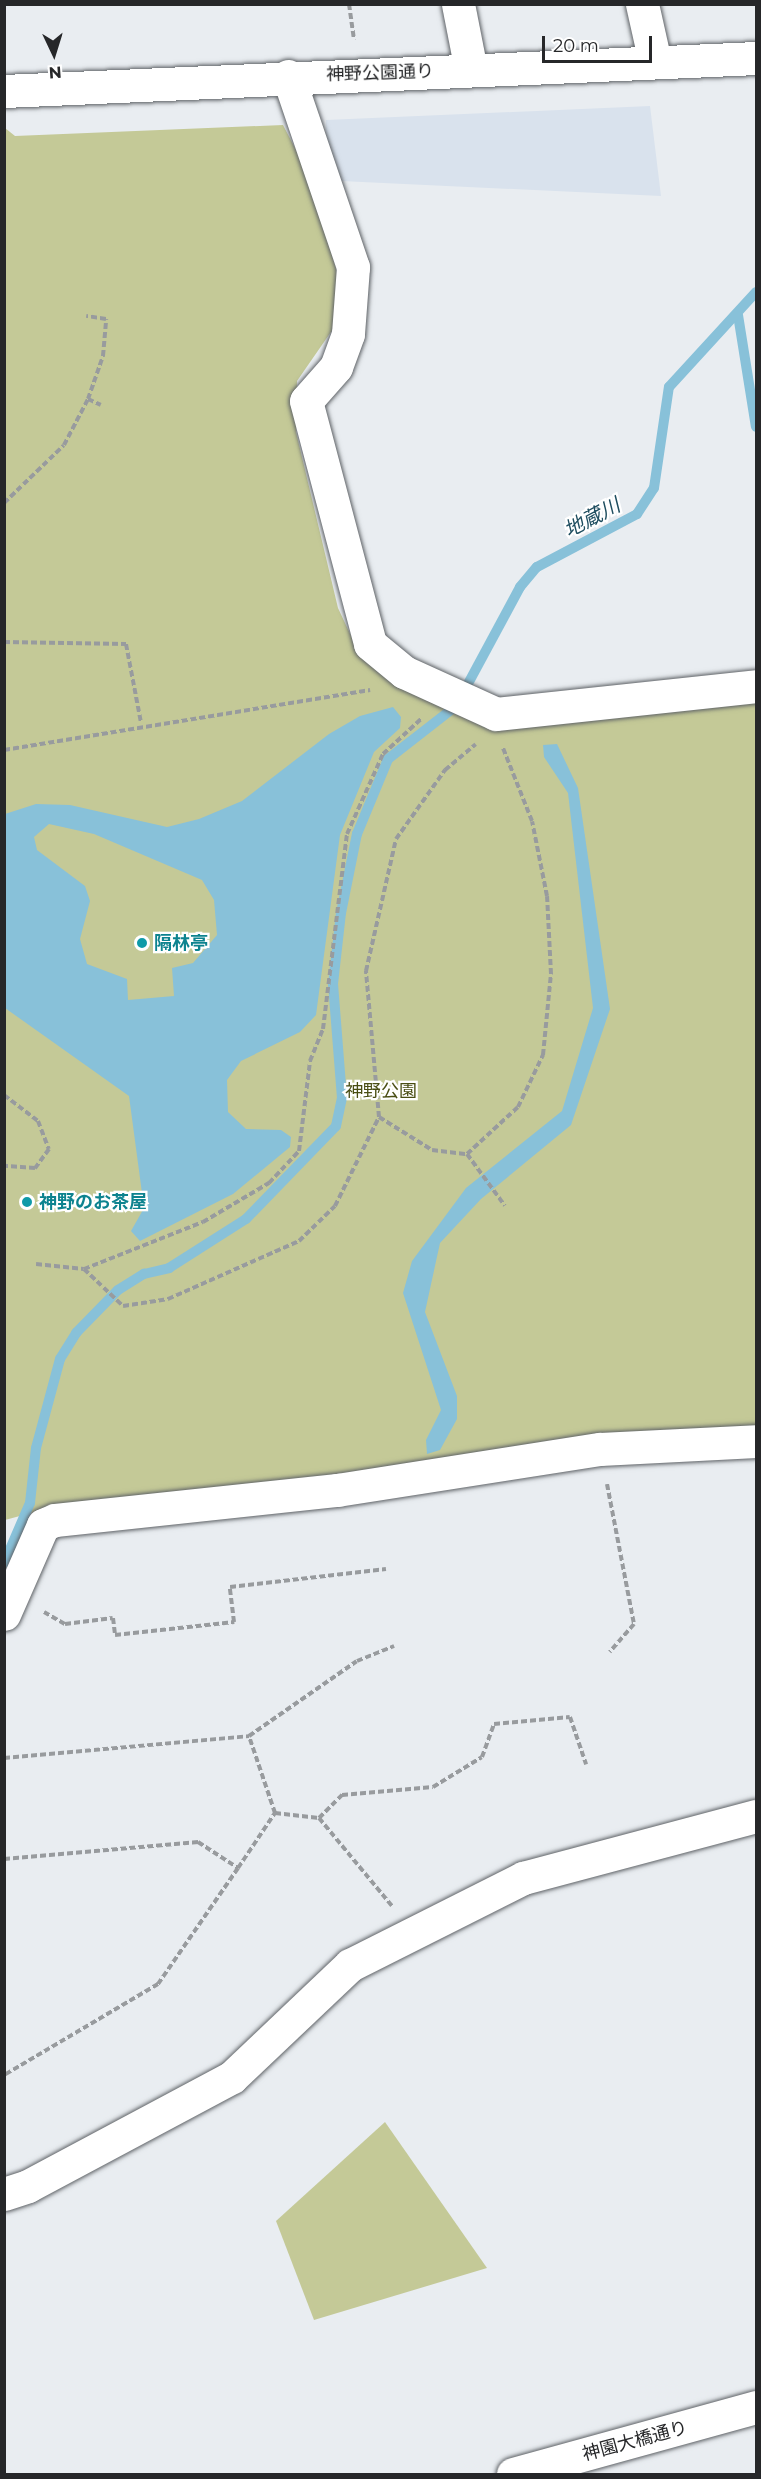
<!DOCTYPE html>
<html>
<head>
<meta charset="utf-8">
<style>
	body { margin:0 }
	#map { position:relative; width:761px; height:2479px; overflow:hidden; background:#e9edf1; font-family:Montserrat,"Noto Sans JP",sans-serif }
	div>[style] { position:absolute }
	[style*='--x'] { left:calc(var(--x)*1px); top:calc(var(--y)*1px); width:calc(var(--w)*1px); rotate:calc(var(--a)*1deg) }
	.built>* { inset:0; background:#d9e2ed }
	.green>* { inset:0; background:#c4c997 }
	.water>* { inset:0; background:#88c1d9 }
	.stream>* { height:10px; margin:-5px; padding:0 5px; transform-origin:5px; border-radius:5px; background:#88c1d9 }
	.path>* { height:4px; margin-top:-2px; transform-origin:0; background:repeating-linear-gradient(90deg,#989b9e 0 6px,transparent 0 9px) }
	.roads { filter:drop-shadow(0 0 2px #5f6367) drop-shadow(0 0 2px #5f6367) }
	.minor>* { height:33px; margin:-16.5px; padding:0 16.5px; transform-origin:16.5px; border-radius:16.5px; background:#fff }
	.dots>* { width:16px; height:16px; translate:-50% -50%; box-sizing:border-box; border:3px solid #fff; border-radius:50% }
	span { translate:-50% -50%; white-space:nowrap; text-align:center; line-height:1.15; -webkit-text-stroke:4.5px #fff; paint-order:stroke }
	.street-label { font-size:18px; color:#262729 }
	.culture-label { font-size:18px; color:#0d838f; font-weight:700 }
	.left { translate:0 -50%; text-align:left }
	.park-label { font-size:18px; color:#4a4e14 }
	.water-label { font-size:20px; color:#1e4d5f; font-style:italic }
	.frame { position:absolute; inset:0; border:6px solid #262729; pointer-events:none }
	.north { position:absolute; left:24px; top:24px; width:60px; height:60px; -webkit-text-stroke:4px #fff; paint-order:stroke; rotate:176deg; font-size:16px; font-weight:700; line-height:24px; text-align:center; color:#262729 }
	.north::after { content:''; display:block; margin:auto; width:21px; height:27px; background:#262729; clip-path:polygon(50% 0,100% 100%,50% 72%,0 100%) }
	.scale { position:absolute; left:542px; top:36px; width:110px; height:27px; box-sizing:border-box; border:3px solid #262729; border-top:0; padding-left:8px; font-size:18px; line-height:21px; white-space:nowrap; color:#262729; -webkit-text-stroke:4px #fff; paint-order:stroke }
</style>
</head>
<body>
<div id="map">
	<div class="built">
		<div style="clip-path:polygon(650px 106px,661px 196px,341px 181px,325px 148px,326px 120px)"></div>
	</div>
	<div class="green">
		<div style="clip-path:polygon(283px 125px,309px 175px,342px 290px,333px 329px,297px 381px,296px 432px,338px 608px,359px 653px,506px 724px,756px 694px,756px 1426px,601px 1437px,364px 1476px,42px 1510px,5px 1520px,5px 128px,15px 136px)"></div>
		<div style="clip-path:polygon(385px 2122px,487px 2268px,314px 2320px,276px 2221px)"></div>
	</div>
	<div class="water">
		<div style="clip-path:polygon(evenodd,393px 707px,401px 717px,400px 728px,374px 752px,340px 835px,316px 1015px,300px 1032px,241px 1061px,227px 1080px,228px 1112px,246px 1129px,281px 1130px,291px 1137px,290px 1147px,233px 1194px,140px 1241px,131px 1231px,144px 1208px,129px 1096px,5px 1008px,5px 814px,36px 804px,70px 805px,167px 827px,199px 819px,242px 801px,329px 734px,360px 716px,393px 707px,49px 824px,94px 834px,202px 880px,214px 900px,217px 935px,193px 963px,172px 968px,174px 996px,128px 1000px,127px 979px,87px 964px,80px 939px,90px 901px,85px 886px,37px 850px,34px 837px,49px 824px)"></div>
		<div style="clip-path:polygon(557px 744px,578px 788px,610px 1009px,571px 1125px,481px 1199px,440px 1243px,425px 1312px,457px 1396px,457px 1419px,440px 1450px,427px 1454px,426px 1440px,441px 1410px,403px 1293px,412px 1261px,466px 1188px,562px 1111px,593px 1008px,568px 793px,544px 757px,543px 745px)"></div>
	</div>
	<div class="stream">
		<div style="--x:738;--y:315;--w:113;--a:80.9"></div>
		<div style="--x:4;--y:1563;--w:65;--a:-66.6"></div>
		<div style="--x:30;--y:1503;--w:55;--a:-83.8"></div>
		<div style="--x:36;--y:1448;--w:92;--a:-74.9"></div>
		<div style="--x:60;--y:1359;--w:31;--a:-58"></div>
		<div style="--x:76;--y:1333;--w:60;--a:-45.7"></div>
		<div style="--x:118;--y:1290;--w:31;--a:-32"></div>
		<div style="--x:144;--y:1274;--w:26;--a:-13"></div>
		<div style="--x:169;--y:1268;--w:91;--a:-32.5"></div>
		<div style="--x:246;--y:1219;--w:129;--a:-45.9"></div>
		<div style="--x:336;--y:1126;--w:29;--a:-78"></div>
		<div style="--x:342;--y:1098;--w:114;--a:-94.5"></div>
		<div style="--x:333;--y:984;--w:71;--a:-83.6"></div>
		<div style="--x:341;--y:913;--w:81;--a:-78.6"></div>
		<div style="--x:357;--y:834;--w:81;--a:-67.5"></div>
		<div style="--x:388;--y:759;--w:86;--a:-37.9"></div>
		<div style="--x:456;--y:706;--w:135;--a:-61.7"></div>
		<div style="--x:520;--y:587;--w:26;--a:-50"></div>
		<div style="--x:537;--y:567;--w:113;--a:-27.9"></div>
		<div style="--x:637;--y:514;--w:31;--a:-57"></div>
		<div style="--x:654;--y:488;--w:102;--a:-81.6"></div>
		<div style="--x:669;--y:387;--w:129;--a:-47.5"></div>
	</div>
	<div class="path">
		<div style="--x:349;--y:4;--w:36;--a:82"></div>
		<div style="--x:88;--y:399;--w:14;--a:25"></div>
		<div style="--x:4;--y:503;--w:83;--a:-44"></div>
		<div style="--x:64;--y:445;--w:52;--a:-62.4"></div>
		<div style="--x:88;--y:399;--w:46;--a:-70.8"></div>
		<div style="--x:103;--y:356;--w:37;--a:-85"></div>
		<div style="--x:106;--y:319;--w:20;--a:-171"></div>
		<div style="--x:4;--y:642;--w:122;--a:0.9"></div>
		<div style="--x:126;--y:644;--w:80;--a:79.2"></div>
		<div style="--x:4;--y:750;--w:371;--a:-9.3"></div>
		<div style="--x:4;--y:1095;--w:43;--a:37.4"></div>
		<div style="--x:38;--y:1121;--w:30;--a:69"></div>
		<div style="--x:49;--y:1149;--w:24;--a:126"></div>
		<div style="--x:35;--y:1168;--w:31;--a:-176"></div>
		<div style="--x:379;--y:1117;--w:62;--a:31.9"></div>
		<div style="--x:432;--y:1150;--w:35;--a:7"></div>
		<div style="--x:467;--y:1154;--w:69;--a:-42.7"></div>
		<div style="--x:518;--y:1107;--w:58;--a:-64.3"></div>
		<div style="--x:543;--y:1055;--w:81;--a:-84.4"></div>
		<div style="--x:551;--y:974;--w:78;--a:-92.9"></div>
		<div style="--x:547;--y:896;--w:76;--a:-101.3"></div>
		<div style="--x:532;--y:821;--w:79;--a:-111.7"></div>
		<div style="--x:467;--y:1154;--w:64;--a:53.8"></div>
		<div style="--x:36;--y:1264;--w:48;--a:5.9"></div>
		<div style="--x:84;--y:1269;--w:54;--a:43.5"></div>
		<div style="--x:123;--y:1306;--w:46;--a:-8.8"></div>
		<div style="--x:168;--y:1299;--w:143;--a:-23.9"></div>
		<div style="--x:299;--y:1241;--w:50;--a:-44.2"></div>
		<div style="--x:335;--y:1206;--w:99;--a:-63.7"></div>
		<div style="--x:379;--y:1117;--w:147;--a:-95.1"></div>
		<div style="--x:366;--y:971;--w:135;--a:-77.2"></div>
		<div style="--x:396;--y:839;--w:85;--a:-54.6"></div>
		<div style="--x:445;--y:770;--w:40;--a:-40"></div>
		<div style="--x:84;--y:1269;--w:128;--a:-21.6"></div>
		<div style="--x:203;--y:1222;--w:77;--a:-30.6"></div>
		<div style="--x:269;--y:1183;--w:44;--a:-46.8"></div>
		<div style="--x:299;--y:1151;--w:91;--a:-83"></div>
		<div style="--x:310;--y:1061;--w:35;--a:-68"></div>
		<div style="--x:323;--y:1029;--w:196;--a:-83"></div>
		<div style="--x:347;--y:834;--w:88;--a:-65.8"></div>
		<div style="--x:383;--y:754;--w:52;--a:-42.6"></div>
		<div style="--x:607;--y:1484;--w:143;--a:79.1"></div>
		<div style="--x:634;--y:1624;--w:37;--a:131"></div>
		<div style="--x:44;--y:1612;--w:24;--a:30"></div>
		<div style="--x:65;--y:1624;--w:48;--a:-7.1"></div>
		<div style="--x:113;--y:1618;--w:17;--a:83"></div>
		<div style="--x:115;--y:1635;--w:120;--a:-6.2"></div>
		<div style="--x:234;--y:1622;--w:35;--a:-97"></div>
		<div style="--x:230;--y:1587;--w:157;--a:-6.6"></div>
		<div style="--x:4;--y:1758;--w:246;--a:-5.1"></div>
		<div style="--x:249;--y:1736;--w:131;--a:-34.8"></div>
		<div style="--x:357;--y:1661;--w:40;--a:-22"></div>
		<div style="--x:275;--y:1813;--w:44;--a:6.5"></div>
		<div style="--x:319;--y:1818;--w:114;--a:50.3"></div>
		<div style="--x:319;--y:1818;--w:33;--a:-45"></div>
		<div style="--x:342;--y:1795;--w:91;--a:-5"></div>
		<div style="--x:433;--y:1787;--w:57;--a:-31.5"></div>
		<div style="--x:482;--y:1757;--w:35;--a:-70"></div>
		<div style="--x:494;--y:1724;--w:76;--a:-5.3"></div>
		<div style="--x:570;--y:1717;--w:50;--a:71.2"></div>
		<div style="--x:4;--y:1859;--w:195;--a:-5"></div>
		<div style="--x:198;--y:1842;--w:48;--a:33"></div>
		<div style="--x:238;--y:1868;--w:141;--a:124.6"></div>
		<div style="--x:158;--y:1984;--w:179;--a:149.4"></div>
		<div style="--x:238;--y:1868;--w:66;--a:-56.1"></div>
		<div style="--x:275;--y:1813;--w:81;--a:-108.7"></div>
	</div>
	<div class="roads">
		<div class="minor">
			<div style="--x:458;--y:4;--w:67;--a:78.9"></div>
			<div style="--x:642;--y:4;--w:59;--a:77.4"></div>
			<div style="--x:288;--y:76;--w:202;--a:71.2"></div>
			<div style="--x:353;--y:267;--w:67;--a:94.3"></div>
			<div style="--x:348;--y:334;--w:35;--a:110"></div>
			<div style="--x:336;--y:367;--w:45;--a:131.4"></div>
			<div style="--x:306;--y:401;--w:251;--a:75.2"></div>
			<div style="--x:370;--y:644;--w:44;--a:39.5"></div>
			<div style="--x:404;--y:672;--w:101;--a:24.5"></div>
			<div style="--x:496;--y:714;--w:262;--a:-6.1"></div>
			<div style="--x:4;--y:91;--w:753;--a:-2.51"></div>
			<div style="--x:4;--y:1614;--w:97;--a:-66.3"></div>
			<div style="--x:43;--y:1525;--w:13;--a:-23"></div>
			<div style="--x:55;--y:1520;--w:284;--a:-6.1"></div>
			<div style="--x:337;--y:1490;--w:266;--a:-8.9"></div>
			<div style="--x:600;--y:1449;--w:156;--a:-2.9"></div>
			<div style="--x:4;--y:2194;--w:25;--a:-18"></div>
			<div style="--x:28;--y:2186;--w:231;--a:-28.1"></div>
			<div style="--x:232;--y:2077;--w:163;--a:-43.5"></div>
			<div style="--x:350;--y:1965;--w:194;--a:-26.7"></div>
			<div style="--x:523;--y:1878;--w:241;--a:-14.9"></div>
			<div style="--x:513;--y:2474;--w:252;--a:-15.4"></div>
		</div>
	</div>
	<div class="dots">
		<div style="left:142px;top:943px;background:#0f9aa8"></div>
		<div style="left:27px;top:1202px;background:#0f9aa8"></div>
	</div>
	<div class="street-label">
		<span style="left:380px;top:73px;rotate:-2deg">神野公園通り</span>
		<span style="left:635px;top:2441px;rotate:-15deg">神園大橋通り</span>
	</div>
	<div class="culture-label">
		<span class="left" style="left:154px;top:943px">隔林亭</span>
		<span class="left" style="left:39px;top:1202px">神野のお茶屋</span>
	</div>
	<div class="park-label">
		<span style="left:381px;top:1091px">神野公園</span>
	</div>
	<div class="water-label">
		<span style="left:592px;top:518px;rotate:-28deg">地蔵川</span>
	</div>
	<div class="frame"></div>
	<div class="north">N</div>
	<div class="scale">20 m</div>
</div>
</body>
</html>
